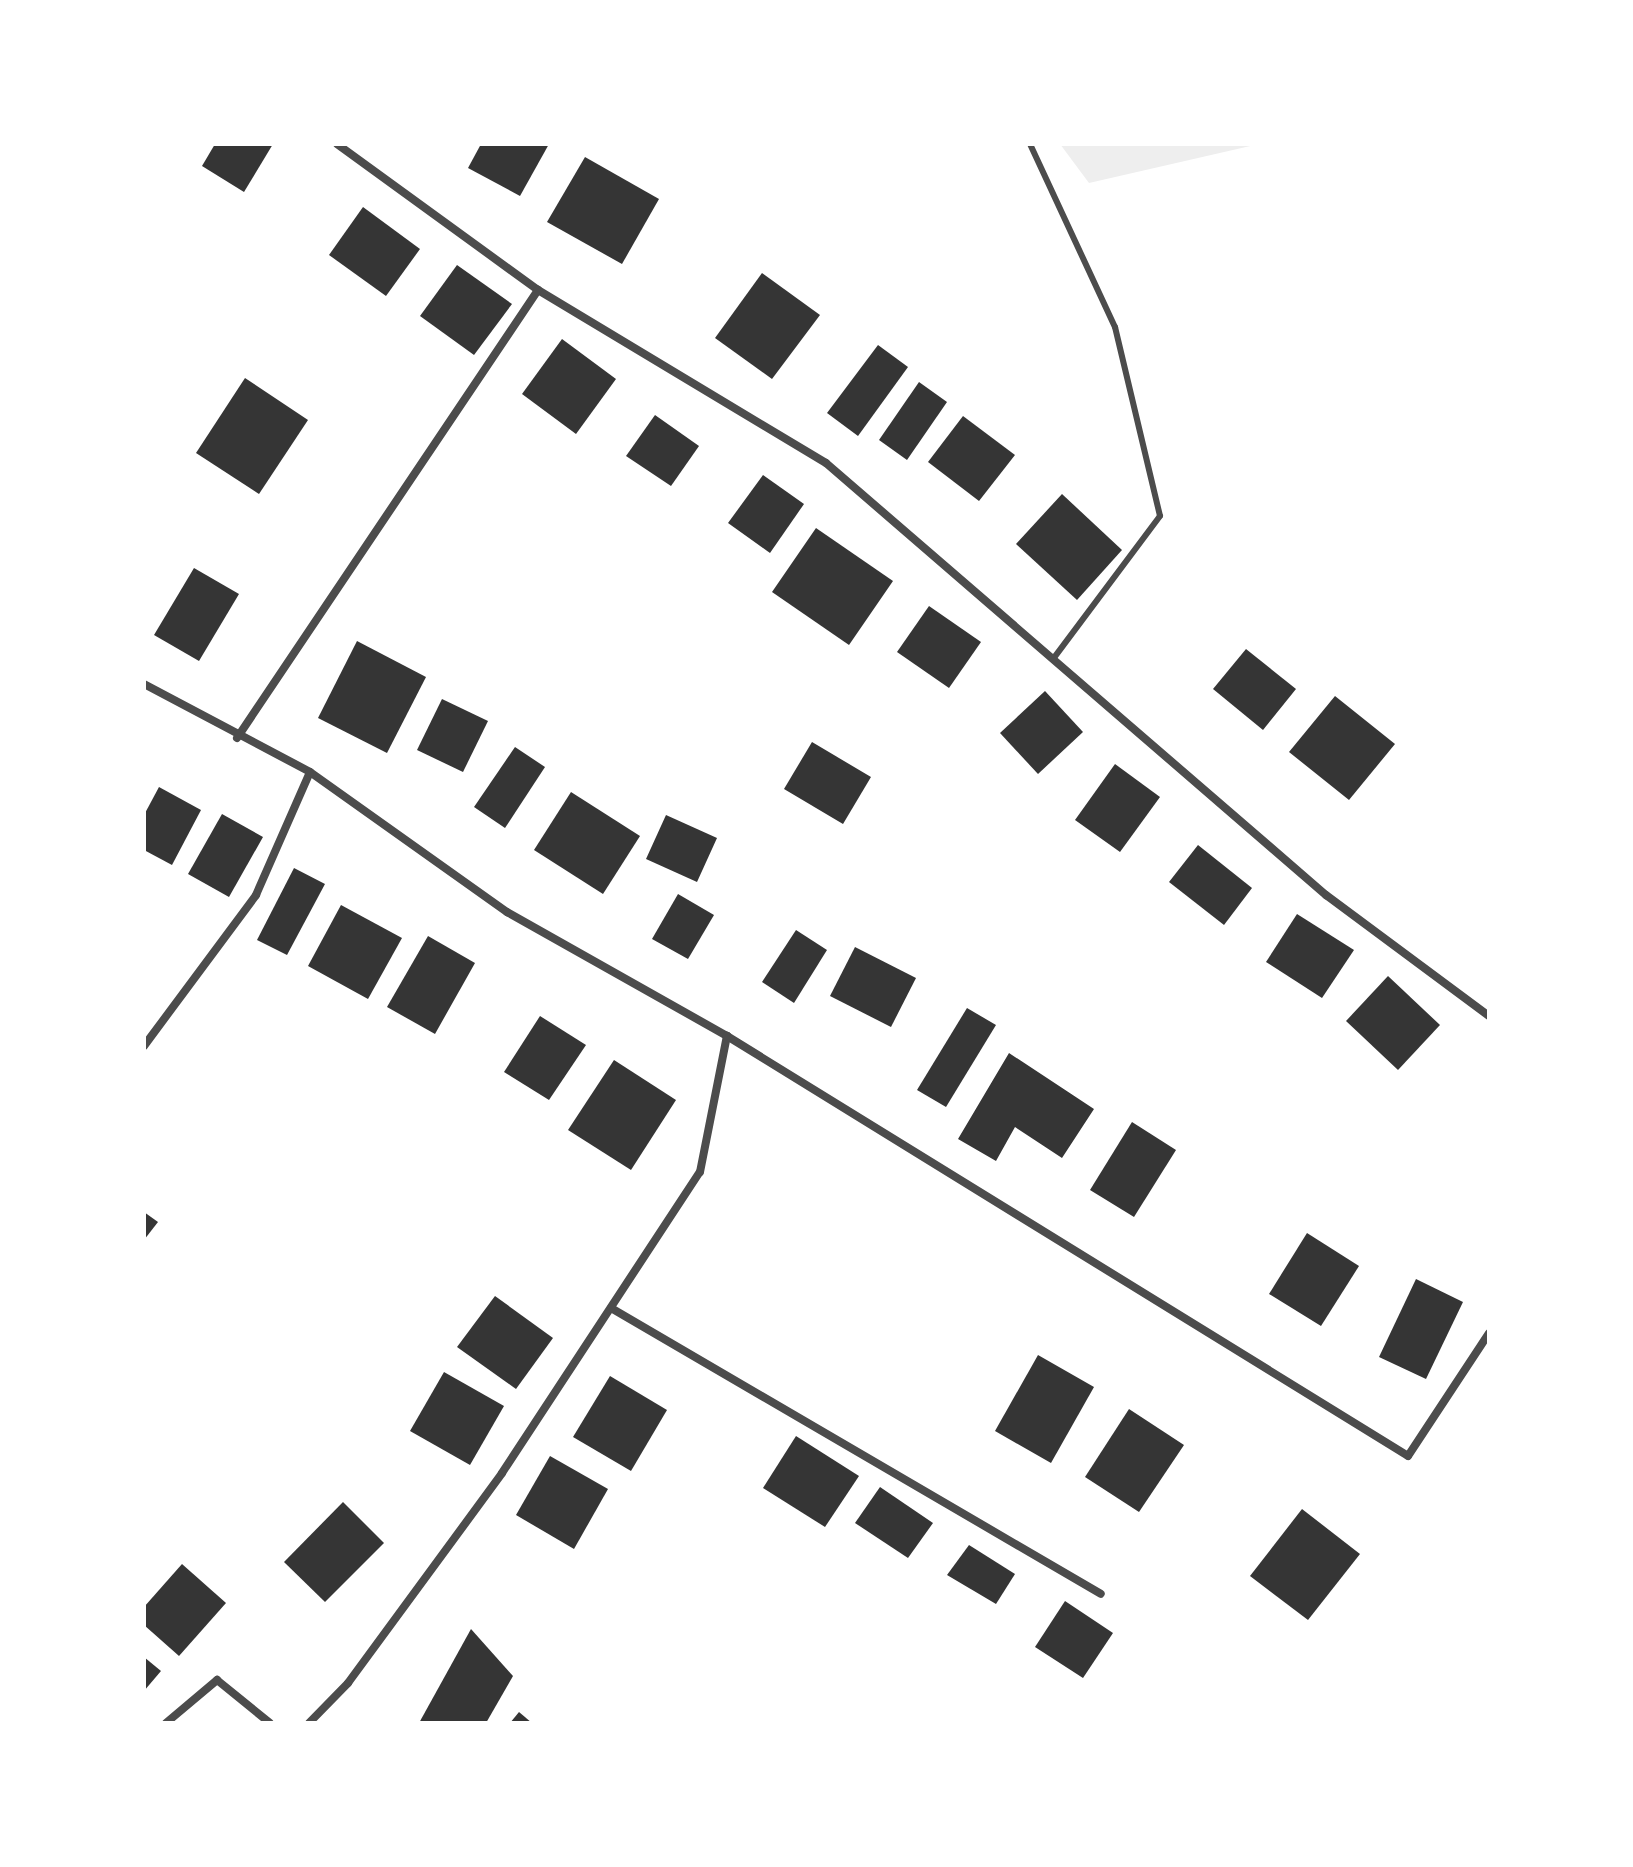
<!DOCTYPE html>
<html>
<head>
<meta charset="utf-8">
<style>
	body { margin:0 }
	#map { position:relative; width:1633px; height:1867px; overflow:hidden; background:#fff; font-family:Arial,sans-serif }
	div>[style] { position:absolute }
	[style*='--x'] { left:calc(var(--x)*1px); top:calc(var(--y)*1px); width:calc(var(--w)*1px); rotate:calc(var(--a)*1deg) }
	.green>* { inset:0; background:#eee }
	.building>* { inset:0; background:#353535 }
	.service>* { height:6px; margin:-3px; padding:0 3px; transform-origin:3px; border-radius:3px; background:#4c4c4c }
	.minor>* { height:8px; margin:-4px; padding:0 4px; transform-origin:4px; border-radius:4px; background:#4c4c4c }
	span { translate:-50% -50%; white-space:nowrap; text-align:center; line-height:1.15; -webkit-text-stroke:7px #fff; paint-order:stroke }
	.frame { position:absolute; inset:0; border:146px solid #fff; pointer-events:none }
</style>
</head>
<body>
<div id="map">
	<div class="green">
		<div style="clip-path:polygon(1060px 144px,1259px 144px,1089px 183px)"></div>
	</div>
	<div class="building">
		<div style="clip-path:polygon(215px 144px,273px 144px,244px 192px,202px 166px)"></div>
		<div style="clip-path:polygon(481px 144px,549px 144px,520px 196px,468px 168px)"></div>
		<div style="clip-path:polygon(585px 157px,659px 199px,622px 264px,547px 222px)"></div>
		<div style="clip-path:polygon(363px 207px,420px 249px,386px 296px,329px 255px)"></div>
		<div style="clip-path:polygon(457px 265px,512px 304px,474px 355px,420px 316px)"></div>
		<div style="clip-path:polygon(762px 273px,820px 315px,772px 379px,715px 338px)"></div>
		<div style="clip-path:polygon(562px 339px,616px 379px,576px 434px,522px 394px)"></div>
		<div style="clip-path:polygon(878px 345px,908px 367px,858px 436px,827px 413px)"></div>
		<div style="clip-path:polygon(245px 378px,308px 420px,259px 494px,196px 453px)"></div>
		<div style="clip-path:polygon(919px 382px,947px 402px,907px 460px,879px 440px)"></div>
		<div style="clip-path:polygon(655px 415px,699px 446px,671px 486px,626px 456px)"></div>
		<div style="clip-path:polygon(963px 416px,1015px 455px,979px 501px,928px 462px)"></div>
		<div style="clip-path:polygon(763px 475px,804px 504px,770px 553px,728px 523px)"></div>
		<div style="clip-path:polygon(1062px 494px,1122px 550px,1077px 600px,1016px 544px)"></div>
		<div style="clip-path:polygon(816px 528px,893px 581px,849px 645px,772px 592px)"></div>
		<div style="clip-path:polygon(194px 568px,239px 594px,199px 661px,154px 635px)"></div>
		<div style="clip-path:polygon(929px 606px,981px 642px,949px 688px,897px 652px)"></div>
		<div style="clip-path:polygon(357px 641px,426px 677px,387px 753px,318px 718px)"></div>
		<div style="clip-path:polygon(1246px 649px,1296px 689px,1263px 730px,1213px 689px)"></div>
		<div style="clip-path:polygon(1045px 691px,1083px 732px,1038px 774px,1000px 733px)"></div>
		<div style="clip-path:polygon(1335px 696px,1395px 744px,1349px 800px,1289px 752px)"></div>
		<div style="clip-path:polygon(442px 699px,488px 721px,463px 772px,417px 750px)"></div>
		<div style="clip-path:polygon(812px 742px,871px 777px,843px 824px,784px 789px)"></div>
		<div style="clip-path:polygon(515px 747px,545px 767px,505px 828px,474px 807px)"></div>
		<div style="clip-path:polygon(1115px 764px,1160px 797px,1120px 852px,1075px 820px)"></div>
		<div style="clip-path:polygon(159px 787px,201px 810px,172px 865px,144px 850px,144px 815px)"></div>
		<div style="clip-path:polygon(571px 792px,640px 836px,603px 894px,534px 850px)"></div>
		<div style="clip-path:polygon(222px 814px,263px 837px,229px 897px,188px 874px)"></div>
		<div style="clip-path:polygon(666px 815px,717px 838px,697px 882px,646px 859px)"></div>
		<div style="clip-path:polygon(1198px 845px,1252px 888px,1224px 925px,1169px 882px)"></div>
		<div style="clip-path:polygon(294px 868px,325px 884px,287px 955px,257px 940px)"></div>
		<div style="clip-path:polygon(678px 894px,714px 915px,688px 959px,652px 939px)"></div>
		<div style="clip-path:polygon(341px 905px,402px 938px,368px 999px,308px 966px)"></div>
		<div style="clip-path:polygon(1297px 914px,1354px 950px,1322px 998px,1266px 962px)"></div>
		<div style="clip-path:polygon(796px 930px,827px 950px,794px 1003px,762px 982px)"></div>
		<div style="clip-path:polygon(428px 936px,475px 963px,435px 1034px,387px 1007px)"></div>
		<div style="clip-path:polygon(855px 947px,916px 978px,891px 1027px,830px 996px)"></div>
		<div style="clip-path:polygon(1388px 976px,1440px 1025px,1398px 1070px,1346px 1021px)"></div>
		<div style="clip-path:polygon(967px 1008px,996px 1025px,946px 1107px,917px 1090px)"></div>
		<div style="clip-path:polygon(540px 1016px,586px 1045px,549px 1100px,504px 1072px)"></div>
		<div style="clip-path:polygon(1009px 1053px,1094px 1109px,1062px 1158px,1015px 1127px,996px 1161px,958px 1139px)"></div>
		<div style="clip-path:polygon(614px 1060px,676px 1100px,631px 1170px,568px 1130px)"></div>
		<div style="clip-path:polygon(1132px 1122px,1176px 1150px,1134px 1217px,1090px 1190px)"></div>
		<div style="clip-path:polygon(144px 1212px,158px 1222px,144px 1240px)"></div>
		<div style="clip-path:polygon(1307px 1233px,1359px 1266px,1321px 1326px,1269px 1294px)"></div>
		<div style="clip-path:polygon(1416px 1279px,1463px 1302px,1426px 1379px,1379px 1357px)"></div>
		<div style="clip-path:polygon(495px 1296px,553px 1338px,516px 1389px,457px 1347px)"></div>
		<div style="clip-path:polygon(1038px 1355px,1094px 1387px,1051px 1463px,995px 1431px)"></div>
		<div style="clip-path:polygon(444px 1372px,504px 1406px,470px 1465px,410px 1431px)"></div>
		<div style="clip-path:polygon(610px 1376px,667px 1410px,631px 1471px,573px 1437px)"></div>
		<div style="clip-path:polygon(1129px 1409px,1184px 1445px,1139px 1512px,1085px 1477px)"></div>
		<div style="clip-path:polygon(796px 1436px,859px 1476px,825px 1527px,763px 1488px)"></div>
		<div style="clip-path:polygon(550px 1456px,608px 1489px,574px 1549px,516px 1515px)"></div>
		<div style="clip-path:polygon(880px 1487px,933px 1523px,908px 1558px,855px 1523px)"></div>
		<div style="clip-path:polygon(343px 1502px,384px 1543px,325px 1602px,284px 1562px)"></div>
		<div style="clip-path:polygon(1302px 1509px,1360px 1554px,1308px 1620px,1250px 1576px)"></div>
		<div style="clip-path:polygon(969px 1545px,1015px 1574px,996px 1604px,947px 1575px)"></div>
		<div style="clip-path:polygon(182px 1564px,226px 1603px,179px 1656px,144px 1625px,144px 1607px)"></div>
		<div style="clip-path:polygon(1065px 1601px,1113px 1633px,1083px 1678px,1035px 1647px)"></div>
		<div style="clip-path:polygon(471px 1629px,513px 1676px,486px 1723px,419px 1723px)"></div>
		<div style="clip-path:polygon(144px 1657px,161px 1671px,144px 1691px)"></div>
		<div style="clip-path:polygon(519px 1712px,532px 1723px,510px 1723px)"></div>
	</div>
	<div class="service">
		<div style="--x:1030;--y:144;--w:202;--a:65.1"></div>
		<div style="--x:1115;--y:327;--w:194;--a:76.6"></div>
		<div style="--x:1160;--y:516;--w:179;--a:126.8"></div>
	</div>
	<div class="minor">
		<div style="--x:337;--y:144;--w:248;--a:36"></div>
		<div style="--x:538;--y:290;--w:336;--a:31"></div>
		<div style="--x:826;--y:463;--w:661;--a:40.83"></div>
		<div style="--x:1326;--y:895;--w:203;--a:36.6"></div>
		<div style="--x:144;--y:684;--w:188;--a:27.9"></div>
		<div style="--x:310;--y:772;--w:242;--a:35.4"></div>
		<div style="--x:507;--y:912;--w:253;--a:29.4"></div>
		<div style="--x:727;--y:1036;--w:800;--a:31.66"></div>
		<div style="--x:1408;--y:1456;--w:147;--a:-56.6"></div>
		<div style="--x:237;--y:738;--w:540;--a:-56.1"></div>
		<div style="--x:144;--y:1046;--w:188;--a:-53.4"></div>
		<div style="--x:256;--y:895;--w:134;--a:-66.3"></div>
		<div style="--x:611;--y:1308;--w:567;--a:30.27"></div>
		<div style="--x:166;--y:1723;--w:67;--a:-40.1"></div>
		<div style="--x:217;--y:1680;--w:68;--a:39.1"></div>
		<div style="--x:309;--y:1723;--w:56;--a:-45.7"></div>
		<div style="--x:348;--y:1683;--w:260;--a:-53.7"></div>
		<div style="--x:502;--y:1473;--w:360;--a:-56.7"></div>
		<div style="--x:700;--y:1172;--w:139;--a:-78.8"></div>
	</div>
	<div class="frame"></div>
</div>
</body>
</html>
